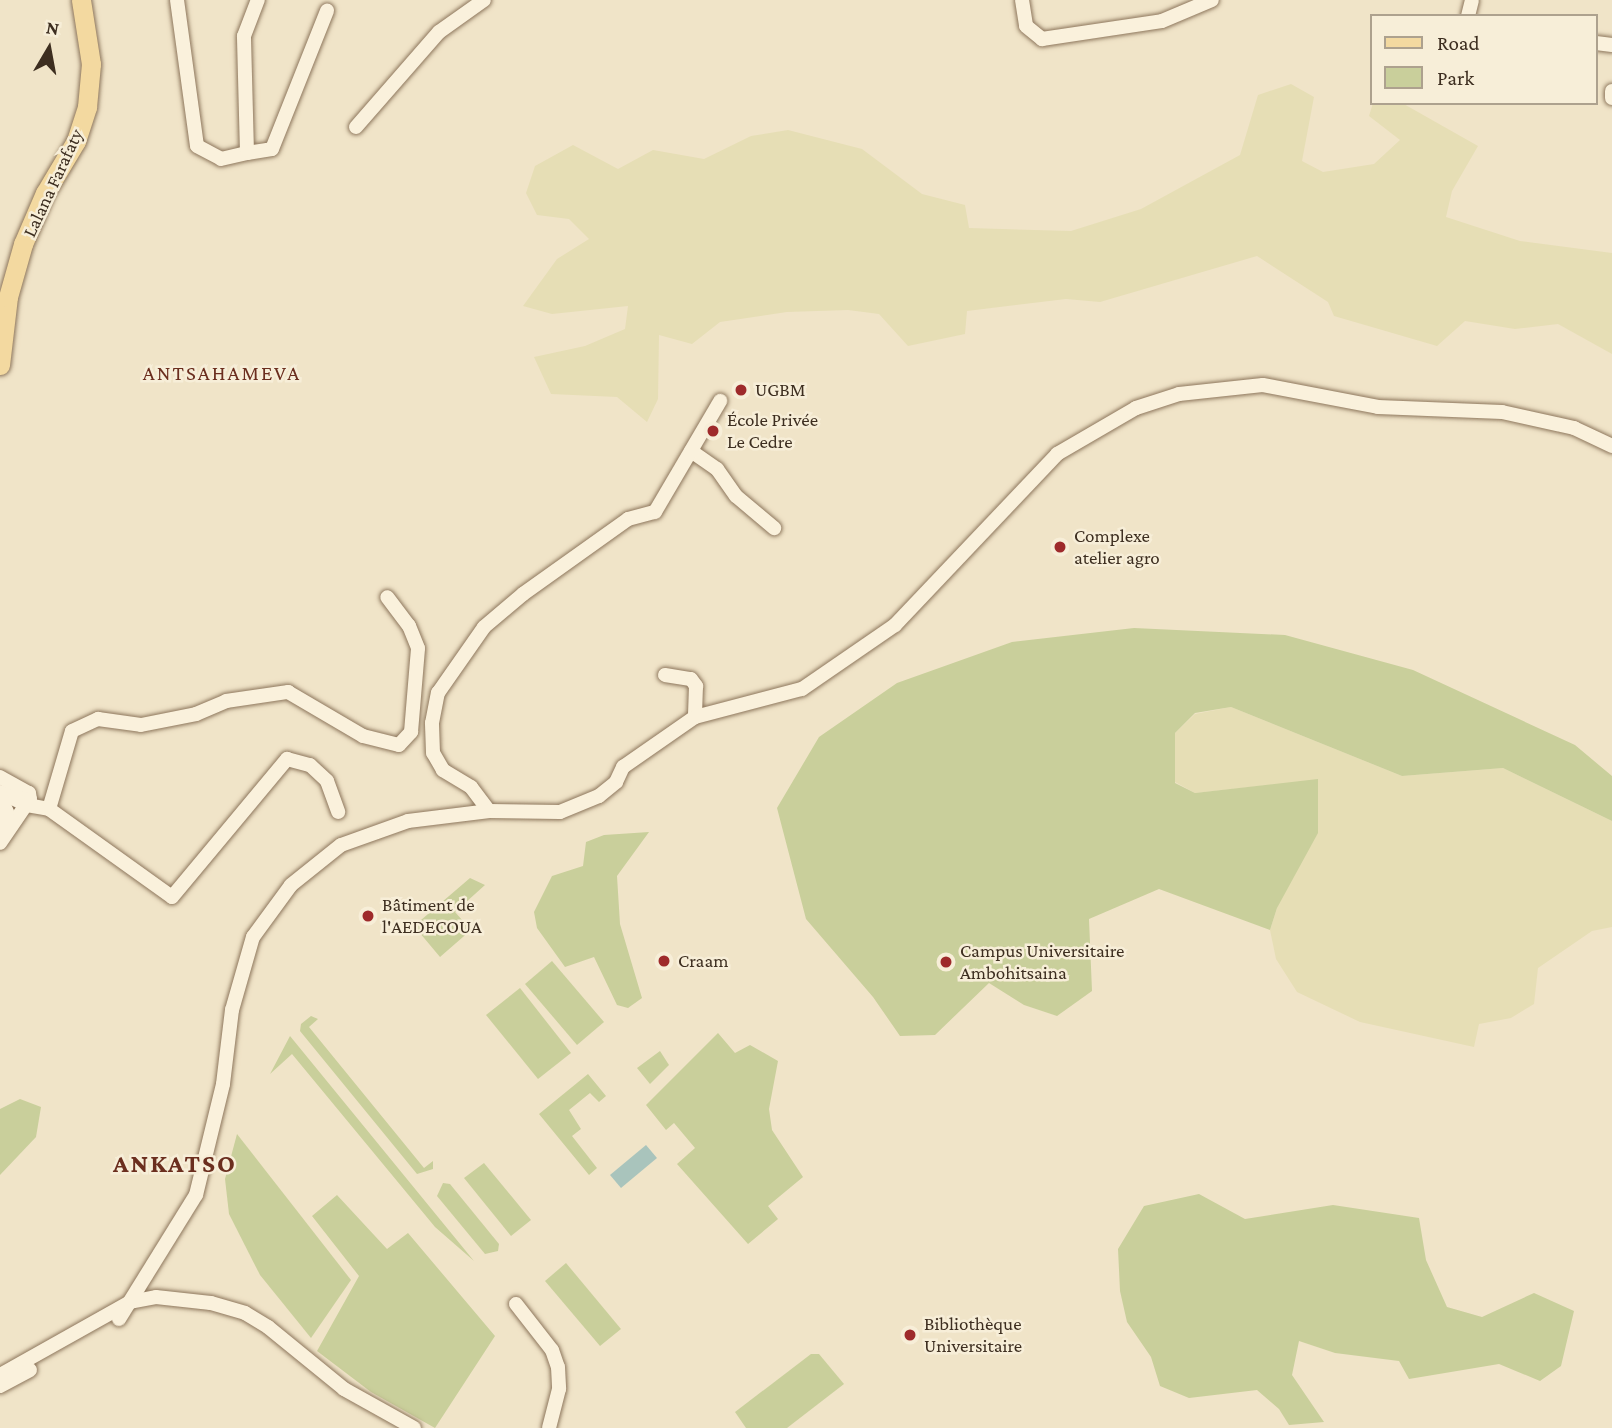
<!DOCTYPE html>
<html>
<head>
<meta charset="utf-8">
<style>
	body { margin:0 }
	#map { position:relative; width:1612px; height:1428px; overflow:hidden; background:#f0e4c8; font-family:"Crimson Pro",serif }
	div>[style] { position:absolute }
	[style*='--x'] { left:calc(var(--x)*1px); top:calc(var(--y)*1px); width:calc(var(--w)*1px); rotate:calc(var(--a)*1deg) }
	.farmland>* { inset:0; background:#e6deb5 }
	.green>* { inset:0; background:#c9cf9b }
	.water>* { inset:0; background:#a9c4bc }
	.roads { filter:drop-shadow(0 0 2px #8d765c) drop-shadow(0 0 2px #8d765c) }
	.minor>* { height:14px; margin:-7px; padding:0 7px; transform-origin:7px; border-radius:7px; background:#faf1dc }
	.major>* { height:19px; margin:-9.5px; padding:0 9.5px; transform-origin:9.5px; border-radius:9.5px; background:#f3d9a0 }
	.dots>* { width:19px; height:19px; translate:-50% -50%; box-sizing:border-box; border:4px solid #f7eed8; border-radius:50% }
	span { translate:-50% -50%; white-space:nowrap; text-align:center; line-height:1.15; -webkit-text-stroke:5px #f7eed8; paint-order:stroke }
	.street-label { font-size:19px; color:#3d2e20 }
	.poi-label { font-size:19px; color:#3d2e20 }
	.left { translate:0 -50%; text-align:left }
	.neighbourhood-label { font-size:21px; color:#6b2e1e; letter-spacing:2px }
	.district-label { font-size:26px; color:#6b2e1e; font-weight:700; letter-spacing:2px }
	.legend { position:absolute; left:1370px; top:14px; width:228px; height:91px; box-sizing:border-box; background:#f7eed8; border:2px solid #ada18e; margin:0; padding:9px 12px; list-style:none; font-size:21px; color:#3d2e20 }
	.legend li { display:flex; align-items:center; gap:14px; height:35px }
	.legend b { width:35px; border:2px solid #ada18e }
	.north { position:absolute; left:14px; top:14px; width:70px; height:70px; -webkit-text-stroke:5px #f7eed8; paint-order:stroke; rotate:10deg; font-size:19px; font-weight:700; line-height:28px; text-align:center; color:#3d2e20 }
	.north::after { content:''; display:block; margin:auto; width:24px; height:32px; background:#3d2e20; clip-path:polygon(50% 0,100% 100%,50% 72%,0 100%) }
</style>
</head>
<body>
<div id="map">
	<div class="farmland">
		<div style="clip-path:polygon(1291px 84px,1314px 97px,1302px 161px,1323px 172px,1374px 164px,1400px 140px,1369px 116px,1373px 103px,1402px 103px,1478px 146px,1452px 191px,1446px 217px,1520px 241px,1612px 253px,1612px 354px,1558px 324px,1515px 329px,1465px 321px,1437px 346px,1334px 316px,1328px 302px,1257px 256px,1100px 302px,1066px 299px,967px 311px,965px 334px,908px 346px,879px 314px,848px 310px,787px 312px,720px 322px,692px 344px,659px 335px,658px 399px,647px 422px,617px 397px,551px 394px,534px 357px,585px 346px,625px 329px,628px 306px,552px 314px,523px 306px,557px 259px,589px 239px,569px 219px,537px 215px,526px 193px,535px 166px,573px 145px,618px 169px,653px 150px,704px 159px,751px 136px,788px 130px,862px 149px,922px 194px,965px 205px,969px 228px,1071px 231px,1141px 209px,1240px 155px,1258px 95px)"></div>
		<div style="clip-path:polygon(1231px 707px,1402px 776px,1503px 768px,1612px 821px,1612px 927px,1592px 931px,1538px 968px,1534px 1004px,1511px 1018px,1479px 1024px,1474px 1047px,1360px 1022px,1297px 992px,1276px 959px,1270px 930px,1318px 780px,1195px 793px,1175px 782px,1175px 733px,1195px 714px)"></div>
	</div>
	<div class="green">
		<div style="clip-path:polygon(1134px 628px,1285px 635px,1413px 670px,1575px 745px,1612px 776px,1612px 821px,1503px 768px,1402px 776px,1231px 707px,1195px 713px,1175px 733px,1175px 783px,1195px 793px,1318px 779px,1318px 833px,1277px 908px,1270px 930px,1159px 889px,1089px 919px,1092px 991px,1057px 1016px,1024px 1005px,989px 983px,935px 1035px,900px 1036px,873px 997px,806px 919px,777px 808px,819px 737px,897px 683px,1012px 642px)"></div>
		<div style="clip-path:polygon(649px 832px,617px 876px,620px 924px,642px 998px,628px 1008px,617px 1005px,594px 957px,565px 967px,537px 928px,534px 912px,552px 876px,583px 866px,586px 842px,604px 835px)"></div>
		<div style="clip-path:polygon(470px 878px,485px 885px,455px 912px,471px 930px,440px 957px,414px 926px)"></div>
		<div style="clip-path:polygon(552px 961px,604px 1022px,577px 1045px,525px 984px)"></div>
		<div style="clip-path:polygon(520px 988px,571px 1053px,538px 1079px,486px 1015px)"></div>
		<div style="clip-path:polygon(311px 1016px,318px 1019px,309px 1027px,424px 1168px,433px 1161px,433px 1169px,417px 1174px,300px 1031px,301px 1024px)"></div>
		<div style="clip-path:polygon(718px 1033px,735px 1053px,750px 1045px,778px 1061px,769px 1109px,772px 1130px,803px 1177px,768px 1206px,778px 1219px,748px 1244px,677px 1164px,695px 1148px,674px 1123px,666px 1130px,646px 1105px)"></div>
		<div style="clip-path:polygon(290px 1036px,474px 1261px,435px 1227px,292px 1054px,270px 1074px)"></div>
		<div style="clip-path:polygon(660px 1051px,669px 1065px,650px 1084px,637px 1068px)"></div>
		<div style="clip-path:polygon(588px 1074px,606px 1096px,599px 1102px,590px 1093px,569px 1110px,581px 1129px,572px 1136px,597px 1168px,589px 1175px,539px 1114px)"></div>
		<div style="clip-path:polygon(20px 1099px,41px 1107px,36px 1137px,0 1175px,0 1109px)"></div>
		<div style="clip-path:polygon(237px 1134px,351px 1280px,311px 1338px,260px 1275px,229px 1214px,225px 1179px)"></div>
		<div style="clip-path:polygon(484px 1163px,531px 1220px,511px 1236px,464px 1178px)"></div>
		<div style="clip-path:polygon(443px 1183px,450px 1184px,499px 1244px,498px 1251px,485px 1254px,437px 1196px)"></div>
		<div style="clip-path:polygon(1199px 1194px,1245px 1219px,1333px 1205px,1419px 1218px,1426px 1260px,1447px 1307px,1482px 1317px,1534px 1293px,1574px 1311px,1561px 1366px,1540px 1381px,1499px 1364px,1409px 1379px,1399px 1361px,1335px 1353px,1299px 1341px,1292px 1375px,1324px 1422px,1289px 1425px,1279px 1409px,1257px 1390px,1189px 1398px,1160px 1386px,1151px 1357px,1127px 1322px,1120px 1291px,1118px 1249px,1144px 1206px)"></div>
		<div style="clip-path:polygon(337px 1195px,387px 1249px,408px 1233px,495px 1336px,435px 1428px,371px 1392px,317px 1351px,359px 1276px,312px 1216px)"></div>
		<div style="clip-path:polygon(566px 1263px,621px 1329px,600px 1346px,545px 1281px)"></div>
		<div style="clip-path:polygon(811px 1354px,819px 1354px,844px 1384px,787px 1428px,746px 1428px,735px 1412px)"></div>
	</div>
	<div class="water">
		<div style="clip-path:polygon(646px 1145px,657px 1158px,621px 1188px,610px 1175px)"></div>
	</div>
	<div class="roads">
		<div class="minor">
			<div style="--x:177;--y:0;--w:147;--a:82.2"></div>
			<div style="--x:197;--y:146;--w:27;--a:28"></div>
			<div style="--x:221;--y:159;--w:27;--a:-13"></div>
			<div style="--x:247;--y:153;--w:117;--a:-91.5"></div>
			<div style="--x:244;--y:36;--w:39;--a:-69"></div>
			<div style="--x:1022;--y:0;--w:26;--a:81"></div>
			<div style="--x:1026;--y:26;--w:21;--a:39"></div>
			<div style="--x:1042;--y:39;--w:121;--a:-8.5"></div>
			<div style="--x:1162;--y:21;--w:54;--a:-22.8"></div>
			<div style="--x:1468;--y:16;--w:16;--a:-76"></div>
			<div style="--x:1596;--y:43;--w:16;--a:7"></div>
			<div style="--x:1612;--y:91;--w:7;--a:90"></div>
			<div style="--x:356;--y:127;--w:126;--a:-48.9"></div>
			<div style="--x:439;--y:32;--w:55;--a:-35.4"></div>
			<div style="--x:247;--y:153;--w:25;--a:-9"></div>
			<div style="--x:272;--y:149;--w:149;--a:-68.3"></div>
			<div style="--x:691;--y:451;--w:32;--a:35"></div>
			<div style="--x:717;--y:469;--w:33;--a:55"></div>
			<div style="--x:736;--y:496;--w:50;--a:40.1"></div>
			<div style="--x:665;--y:675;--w:26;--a:9"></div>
			<div style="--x:691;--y:679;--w:9;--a:54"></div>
			<div style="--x:696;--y:686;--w:31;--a:92"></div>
			<div style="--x:0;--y:777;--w:33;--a:29"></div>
			<div style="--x:29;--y:793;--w:6;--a:81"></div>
			<div style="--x:30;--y:799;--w:53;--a:124.3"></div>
			<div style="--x:0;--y:792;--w:30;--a:26"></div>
			<div style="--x:27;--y:805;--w:22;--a:10"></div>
			<div style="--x:49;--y:809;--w:151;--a:35.6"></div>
			<div style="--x:172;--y:897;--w:180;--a:-50.2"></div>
			<div style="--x:287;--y:759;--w:24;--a:15"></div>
			<div style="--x:310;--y:765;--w:23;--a:43"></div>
			<div style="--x:327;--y:781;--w:33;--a:70"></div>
			<div style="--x:0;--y:795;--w:18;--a:68"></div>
			<div style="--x:7;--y:812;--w:23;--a:97"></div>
			<div style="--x:49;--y:809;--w:81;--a:-73.6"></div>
			<div style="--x:72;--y:731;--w:29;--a:-25"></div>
			<div style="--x:98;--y:719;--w:43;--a:7.9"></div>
			<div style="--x:141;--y:725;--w:56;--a:-11.3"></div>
			<div style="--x:196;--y:714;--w:33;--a:-23"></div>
			<div style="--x:226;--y:701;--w:63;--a:-8.3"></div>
			<div style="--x:288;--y:692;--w:87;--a:30.4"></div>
			<div style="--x:363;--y:736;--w:37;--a:14"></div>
			<div style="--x:399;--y:745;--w:18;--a:-47"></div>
			<div style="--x:411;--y:732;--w:84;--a:-85.2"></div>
			<div style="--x:418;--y:648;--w:24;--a:-112"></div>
			<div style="--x:409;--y:626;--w:36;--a:-127"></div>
			<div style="--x:489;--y:811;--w:30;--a:-127"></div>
			<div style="--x:471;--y:787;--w:33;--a:-149"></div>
			<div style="--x:443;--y:770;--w:20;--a:-120"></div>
			<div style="--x:433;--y:753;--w:30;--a:-92"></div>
			<div style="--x:432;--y:723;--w:31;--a:-79"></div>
			<div style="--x:438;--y:693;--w:80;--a:-55.1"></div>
			<div style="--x:484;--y:627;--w:51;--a:-40.2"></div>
			<div style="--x:523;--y:594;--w:129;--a:-35.5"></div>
			<div style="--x:628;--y:519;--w:28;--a:-15"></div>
			<div style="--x:655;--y:512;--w:129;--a:-59.6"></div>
			<div style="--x:516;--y:1304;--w:58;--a:52"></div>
			<div style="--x:552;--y:1350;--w:18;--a:71"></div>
			<div style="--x:558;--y:1367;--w:22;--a:87"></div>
			<div style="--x:559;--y:1389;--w:40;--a:104.4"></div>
			<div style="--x:119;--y:1319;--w:146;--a:-58.2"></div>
			<div style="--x:196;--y:1195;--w:114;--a:-76.3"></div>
			<div style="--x:223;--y:1084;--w:75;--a:-83.1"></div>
			<div style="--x:232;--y:1010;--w:76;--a:-74"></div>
			<div style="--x:253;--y:937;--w:64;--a:-53.8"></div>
			<div style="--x:291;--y:885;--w:64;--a:-38.7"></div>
			<div style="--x:341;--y:845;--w:71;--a:-19.7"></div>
			<div style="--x:408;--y:821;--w:82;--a:-7"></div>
			<div style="--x:489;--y:811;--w:71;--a:0.8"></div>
			<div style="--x:560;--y:812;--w:42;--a:-22.3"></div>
			<div style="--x:599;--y:796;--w:22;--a:-39"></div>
			<div style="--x:616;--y:782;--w:17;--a:-65"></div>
			<div style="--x:623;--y:767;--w:88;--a:-34.8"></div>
			<div style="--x:695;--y:717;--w:111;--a:-14.7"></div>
			<div style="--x:802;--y:689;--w:113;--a:-34.5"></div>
			<div style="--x:895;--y:625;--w:236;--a:-46.5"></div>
			<div style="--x:1057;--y:454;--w:91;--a:-30.2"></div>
			<div style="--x:1136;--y:408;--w:45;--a:-18"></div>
			<div style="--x:1179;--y:394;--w:84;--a:-6.1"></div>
			<div style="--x:1263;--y:385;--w:117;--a:10.8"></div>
			<div style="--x:1378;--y:407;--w:124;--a:2.3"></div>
			<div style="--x:1502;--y:412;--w:74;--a:12.5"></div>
			<div style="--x:1574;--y:428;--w:42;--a:25.3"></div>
			<div style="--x:0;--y:1375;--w:149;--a:-29.3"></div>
			<div style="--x:130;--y:1302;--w:26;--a:-11"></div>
			<div style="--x:156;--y:1297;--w:55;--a:6.2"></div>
			<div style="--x:211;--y:1303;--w:35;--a:16"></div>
			<div style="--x:245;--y:1313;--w:27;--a:31"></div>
			<div style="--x:268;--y:1327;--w:98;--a:39.2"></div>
			<div style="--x:344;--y:1389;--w:80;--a:29.1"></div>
			<div style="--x:0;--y:1386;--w:34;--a:-28"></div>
		</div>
		<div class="major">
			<div style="--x:0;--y:365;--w:68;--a:-83.3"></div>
			<div style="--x:8;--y:297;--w:55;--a:-74.2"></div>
			<div style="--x:23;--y:244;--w:56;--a:-66.7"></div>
			<div style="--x:45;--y:193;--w:61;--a:-59.2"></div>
			<div style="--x:76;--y:141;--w:36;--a:-72"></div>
			<div style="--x:87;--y:107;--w:43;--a:-84.7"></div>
			<div style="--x:91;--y:64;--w:65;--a:-98.9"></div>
		</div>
	</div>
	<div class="dots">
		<div style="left:741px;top:390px;background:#9e2a2b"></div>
		<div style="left:713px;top:431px;background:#9e2a2b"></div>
		<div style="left:1060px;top:547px;background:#9e2a2b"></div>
		<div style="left:368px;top:916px;background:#9e2a2b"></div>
		<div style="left:664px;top:961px;background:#9e2a2b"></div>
		<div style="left:946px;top:962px;background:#9e2a2b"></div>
		<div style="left:910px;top:1335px;background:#9e2a2b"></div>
	</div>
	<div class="street-label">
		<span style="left:53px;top:183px;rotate:-65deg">Lalana Farafaty</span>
	</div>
	<div class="poi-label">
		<span class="left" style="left:755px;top:390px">UGBM</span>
		<span class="left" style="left:727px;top:431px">École Privée<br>Le Cedre</span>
		<span class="left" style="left:1074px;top:547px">Complexe<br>atelier agro</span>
		<span class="left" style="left:382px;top:916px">Bâtiment de<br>l'AEDECOUA</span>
		<span class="left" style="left:960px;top:962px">Campus Universitaire<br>Ambohitsaina</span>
		<span class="left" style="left:678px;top:961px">Craam</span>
		<span class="left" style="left:924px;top:1335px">Bibliothèque<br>Universitaire</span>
	</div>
	<div class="neighbourhood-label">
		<span style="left:222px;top:373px">ANTSAHAMEVA</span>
	</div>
	<div class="district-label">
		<span style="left:175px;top:1164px">ANKATSO</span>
	</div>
	<ul class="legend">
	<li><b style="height:9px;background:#f3d9a0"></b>Road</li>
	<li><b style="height:19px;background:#c9cf9b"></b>Park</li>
	</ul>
	<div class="north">N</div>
</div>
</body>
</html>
